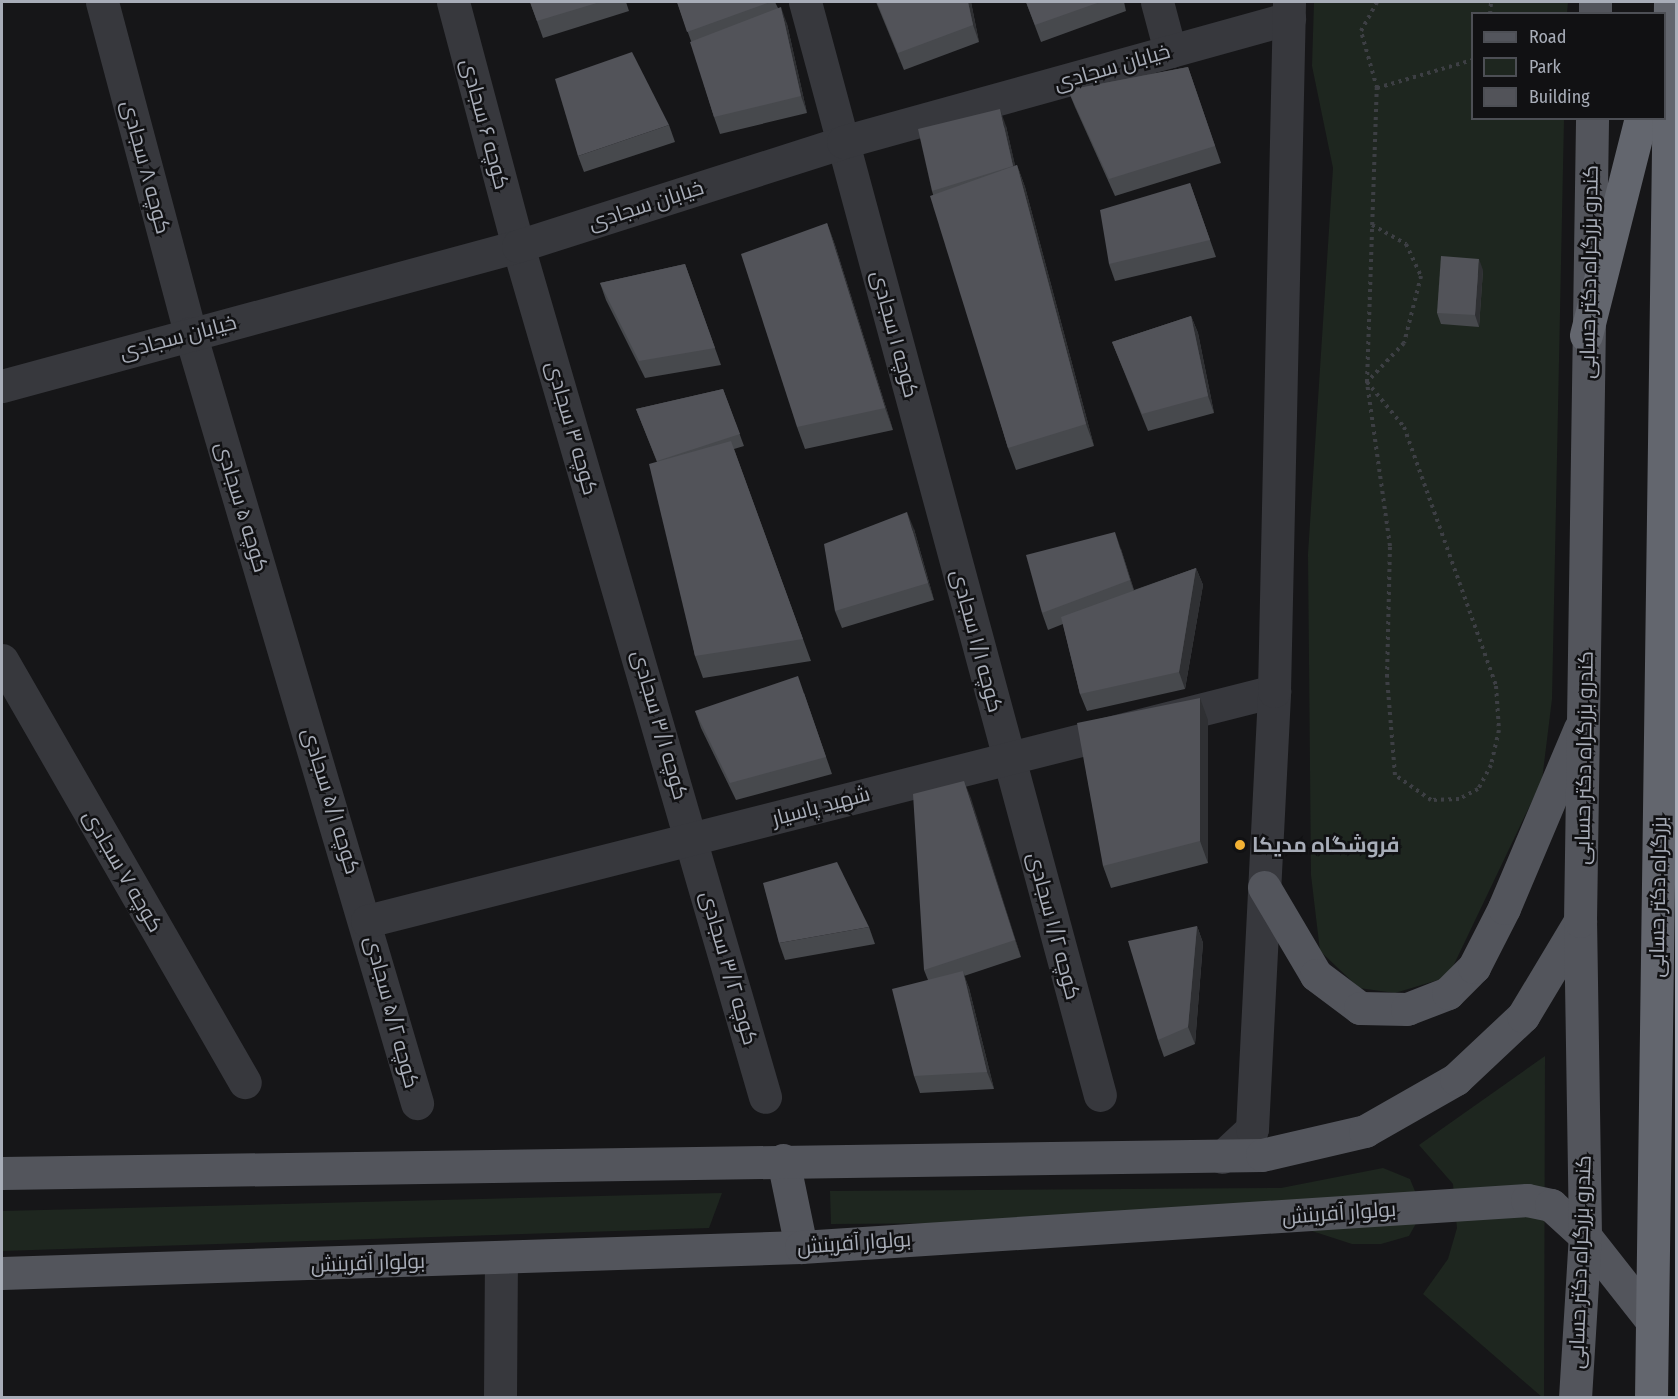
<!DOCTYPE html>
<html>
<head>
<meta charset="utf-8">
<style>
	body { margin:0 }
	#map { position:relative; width:1678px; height:1399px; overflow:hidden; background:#161618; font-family:"Fira Sans Condensed",Cairo,sans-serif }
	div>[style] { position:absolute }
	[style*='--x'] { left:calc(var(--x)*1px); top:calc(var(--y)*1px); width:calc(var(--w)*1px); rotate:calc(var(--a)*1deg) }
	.green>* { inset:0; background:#1e261f }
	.path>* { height:4px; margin-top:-2px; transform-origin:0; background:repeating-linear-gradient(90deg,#3d3f44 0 3px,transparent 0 7.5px) }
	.minor>* { height:33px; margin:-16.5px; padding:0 16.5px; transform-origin:16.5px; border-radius:16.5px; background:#37383d }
	.major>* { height:33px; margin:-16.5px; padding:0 16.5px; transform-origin:16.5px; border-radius:16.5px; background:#53555c }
	.highway>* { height:33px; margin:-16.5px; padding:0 16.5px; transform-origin:16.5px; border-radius:16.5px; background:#63666e }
	.wall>* { inset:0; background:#47494d }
	.shaded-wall>* { inset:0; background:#2f3033 }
	.building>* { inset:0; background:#525359 }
	.dots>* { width:16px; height:16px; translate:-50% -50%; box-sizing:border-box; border:3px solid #111113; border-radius:50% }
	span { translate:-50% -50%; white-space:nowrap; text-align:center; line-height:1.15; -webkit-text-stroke:5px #111113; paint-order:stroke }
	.street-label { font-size:21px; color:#a8adb8 }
	.poi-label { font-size:21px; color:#a8adb8; font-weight:700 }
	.left { translate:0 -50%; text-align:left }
	.frame { position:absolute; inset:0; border:3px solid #a8adb8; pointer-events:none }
	.legend { position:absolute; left:1471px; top:12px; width:195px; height:108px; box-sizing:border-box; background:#111113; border:2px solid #4d4f55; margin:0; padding:8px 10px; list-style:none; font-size:18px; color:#a8adb8 }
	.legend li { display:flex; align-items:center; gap:12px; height:30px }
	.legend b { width:30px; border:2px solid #4d4f55 }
</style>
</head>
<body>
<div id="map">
	<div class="green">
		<div style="clip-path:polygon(1314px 2px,1568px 2px,1567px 13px,1472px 14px,1472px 118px,1564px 119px,1552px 699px,1542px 780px,1448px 977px,1395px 993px,1359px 988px,1320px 951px,1311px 875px,1308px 554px,1333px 168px,1312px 66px)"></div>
		<div style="clip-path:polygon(1545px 1056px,1544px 1397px,1542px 1397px,1423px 1294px,1448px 1259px,1457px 1228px,1453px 1184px,1419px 1145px)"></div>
		<div style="clip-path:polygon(1383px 1168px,1410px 1179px,1423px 1211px,1409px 1236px,1381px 1244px,1352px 1244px,1281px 1221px,831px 1224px,830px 1191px,1281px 1188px)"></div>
		<div style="clip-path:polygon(722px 1193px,709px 1228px,2px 1251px,2px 1211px)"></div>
	</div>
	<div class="path">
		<div style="--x:1490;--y:14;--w:12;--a:-85"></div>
		<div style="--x:1377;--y:88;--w:99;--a:-16.4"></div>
		<div style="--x:1372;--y:225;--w:39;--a:29"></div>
		<div style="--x:1406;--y:244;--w:35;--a:65"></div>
		<div style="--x:1421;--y:276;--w:69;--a:104.2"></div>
		<div style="--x:1404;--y:343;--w:54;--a:133.5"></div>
		<div style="--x:1367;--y:382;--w:58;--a:50.6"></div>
		<div style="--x:1404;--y:427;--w:275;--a:70.4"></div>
		<div style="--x:1496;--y:686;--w:44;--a:86.1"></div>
		<div style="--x:1499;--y:730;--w:36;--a:103"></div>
		<div style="--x:1491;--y:765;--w:27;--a:118"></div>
		<div style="--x:1478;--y:789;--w:21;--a:152"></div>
		<div style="--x:1459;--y:799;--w:28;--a:178"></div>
		<div style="--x:1431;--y:800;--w:44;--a:-145.2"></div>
		<div style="--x:1395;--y:775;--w:98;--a:-94.7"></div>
		<div style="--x:1387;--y:677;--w:131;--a:-88.7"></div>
		<div style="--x:1390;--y:546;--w:166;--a:-98"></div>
		<div style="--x:1367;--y:382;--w:294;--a:-88.1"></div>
		<div style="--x:1377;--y:88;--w:59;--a:-105.7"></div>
		<div style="--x:1361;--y:31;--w:33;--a:-61"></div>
	</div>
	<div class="minor">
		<div style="--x:102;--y:2;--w:342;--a:75.1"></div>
		<div style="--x:190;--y:333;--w:803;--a:73.57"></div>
		<div style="--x:453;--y:2;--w:253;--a:75.1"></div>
		<div style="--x:518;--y:246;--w:886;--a:73.81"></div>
		<div style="--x:805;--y:2;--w:1132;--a:74.9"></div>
		<div style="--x:1157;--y:2;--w:51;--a:75.1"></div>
		<div style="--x:2;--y:386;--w:535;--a:-15.18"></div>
		<div style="--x:518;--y:246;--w:341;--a:-17.7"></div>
		<div style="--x:843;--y:142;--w:463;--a:-15.5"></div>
		<div style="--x:2;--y:660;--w:487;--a:60.1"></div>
		<div style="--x:367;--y:921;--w:936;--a:-14.23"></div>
		<div style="--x:1222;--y:1157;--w:41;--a:-43"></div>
		<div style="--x:1252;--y:1129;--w:439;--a:-87.1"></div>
		<div style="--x:1274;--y:691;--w:689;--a:-88.75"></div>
		<div style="--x:500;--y:1398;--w:141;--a:-89.6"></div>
	</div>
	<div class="major">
		<div style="--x:1595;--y:14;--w:12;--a:-90"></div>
		<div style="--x:1264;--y:887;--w:102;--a:59.4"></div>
		<div style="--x:1316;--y:975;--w:55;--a:36.9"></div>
		<div style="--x:1360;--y:1008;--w:47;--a:1.2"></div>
		<div style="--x:1407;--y:1009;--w:44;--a:-21.3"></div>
		<div style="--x:1448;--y:993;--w:37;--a:-45"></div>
		<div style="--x:1474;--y:967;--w:66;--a:-63"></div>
		<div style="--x:1504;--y:908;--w:195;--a:-67.1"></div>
		<div style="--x:783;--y:1160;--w:89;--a:78.3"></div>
		<div style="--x:2;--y:1173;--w:1260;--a:-0.82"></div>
		<div style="--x:1262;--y:1155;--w:106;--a:-13.1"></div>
		<div style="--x:1365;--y:1131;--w:105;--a:-29.7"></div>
		<div style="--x:1456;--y:1079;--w:92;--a:-43.2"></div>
		<div style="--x:1523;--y:1016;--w:111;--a:-59"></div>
		<div style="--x:2;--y:1273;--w:799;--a:-1.86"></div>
		<div style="--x:801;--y:1247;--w:728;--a:-3.7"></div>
		<div style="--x:1527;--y:1200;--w:25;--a:12"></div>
		<div style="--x:1551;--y:1205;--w:46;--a:42.4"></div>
		<div style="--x:1585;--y:1236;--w:108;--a:51.8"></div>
		<div style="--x:1575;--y:1398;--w:162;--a:-86.5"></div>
		<div style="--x:1585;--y:1236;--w:315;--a:-90.9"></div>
		<div style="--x:1580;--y:921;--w:803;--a:-89.14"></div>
	</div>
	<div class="highway">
		<div style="--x:1586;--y:335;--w:224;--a:-75.8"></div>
		<div style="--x:1651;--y:1398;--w:1396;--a:-89.22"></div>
	</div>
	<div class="wall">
		<div style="clip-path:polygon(530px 2px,626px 2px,629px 11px,543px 38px)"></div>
		<div style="clip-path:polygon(677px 2px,775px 2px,778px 8px,787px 24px,807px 113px,720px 134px,714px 117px,691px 41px)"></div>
		<div style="clip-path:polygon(876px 2px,971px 2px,979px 42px,904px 70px)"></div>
		<div style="clip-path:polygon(1026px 2px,1124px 2px,1126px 11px,1041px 42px)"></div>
		<div style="clip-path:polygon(1188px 67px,1221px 163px,1115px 196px,1075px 107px,1068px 90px)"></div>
		<div style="clip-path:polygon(669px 125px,675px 142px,584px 172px,578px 156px)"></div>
		<div style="clip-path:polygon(1006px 126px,1015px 166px,1017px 165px,1025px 187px,1094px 446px,1016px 470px,1008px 448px,932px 191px)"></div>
		<div style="clip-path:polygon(1190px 183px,1216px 257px,1115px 281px,1109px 264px)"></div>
		<div style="clip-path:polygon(827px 223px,835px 245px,893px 430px,805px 449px,797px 427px)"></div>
		<div style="clip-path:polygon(685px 264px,721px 365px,645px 378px,606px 300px,600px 283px)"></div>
		<div style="clip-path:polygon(1483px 270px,1479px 327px,1441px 324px,1437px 313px)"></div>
		<div style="clip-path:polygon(1191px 316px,1198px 333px,1214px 413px,1148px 431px,1112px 342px)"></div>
		<div style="clip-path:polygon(723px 389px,744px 446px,734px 449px,811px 661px,703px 678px,695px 656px,657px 462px,636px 409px)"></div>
		<div style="clip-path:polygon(914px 529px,934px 600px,842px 628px,835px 611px)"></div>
		<div style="clip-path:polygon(1121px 549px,1134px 590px,1196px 568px,1203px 585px,1185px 689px,1087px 711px,1080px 694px,1063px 624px,1048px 630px,1042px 613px)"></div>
		<div style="clip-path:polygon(804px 693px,832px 774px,736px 800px,701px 728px,695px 711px)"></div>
		<div style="clip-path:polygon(1208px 720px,1208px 863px,1111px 888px,1103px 866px)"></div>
		<div style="clip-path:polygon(964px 781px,1021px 957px,964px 976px,969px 988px,994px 1089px,920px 1093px,914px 1076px,928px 980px,924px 970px)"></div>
		<div style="clip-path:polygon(1197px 926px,1203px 943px,1195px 1044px,1164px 1057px,1158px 1040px)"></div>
		<div style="clip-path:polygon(869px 927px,875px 944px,785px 960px,779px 943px)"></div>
	</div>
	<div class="shaded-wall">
		<div style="clip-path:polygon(968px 2px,971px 2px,979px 42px,973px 25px)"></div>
		<div style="clip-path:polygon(781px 7px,787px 24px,807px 113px,801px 96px)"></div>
		<div style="clip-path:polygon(1000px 109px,1006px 126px,1019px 182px,1013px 166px)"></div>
		<div style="clip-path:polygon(1017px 165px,1025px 187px,1094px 446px,1086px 424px)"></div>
		<div style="clip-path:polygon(827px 223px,835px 245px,893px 430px,885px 408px)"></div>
		<div style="clip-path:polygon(1479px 259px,1483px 270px,1479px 327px,1475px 315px)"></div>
		<div style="clip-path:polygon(1191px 316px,1198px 333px,1214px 413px,1208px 396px)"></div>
		<div style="clip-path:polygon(907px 512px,914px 529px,934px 600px,928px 583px)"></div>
		<div style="clip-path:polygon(1115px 532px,1121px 549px,1136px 597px,1130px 580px)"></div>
		<div style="clip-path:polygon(1196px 568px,1203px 585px,1185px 689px,1179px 672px)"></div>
		<div style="clip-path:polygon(1200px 698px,1208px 720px,1208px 863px,1200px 841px)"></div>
		<div style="clip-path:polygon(964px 781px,971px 798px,1021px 957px,1015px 940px)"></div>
		<div style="clip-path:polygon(1197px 926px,1203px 943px,1195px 1044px,1188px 1027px)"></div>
		<div style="clip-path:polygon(963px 971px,969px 988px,994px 1089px,987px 1072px)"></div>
	</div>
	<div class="building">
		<div style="clip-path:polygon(530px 2px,600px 2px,537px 21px)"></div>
		<div style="clip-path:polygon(677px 2px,770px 2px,687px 32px)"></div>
		<div style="clip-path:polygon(877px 2px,968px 2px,973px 25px,898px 53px)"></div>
		<div style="clip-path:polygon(1026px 2px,1100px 2px,1035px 25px)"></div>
		<div style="clip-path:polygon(781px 7px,801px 96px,714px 117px,690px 42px)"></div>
		<div style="clip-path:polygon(632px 52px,669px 125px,578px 156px,555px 79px)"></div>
		<div style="clip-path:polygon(1188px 67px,1215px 146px,1109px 179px,1068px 90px)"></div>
		<div style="clip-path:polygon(1000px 109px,1013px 166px,932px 191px,918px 129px)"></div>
		<div style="clip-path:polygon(1017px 165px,1086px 424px,1008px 448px,930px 196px)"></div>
		<div style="clip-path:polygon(1190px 183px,1210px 240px,1109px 264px,1100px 210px)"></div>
		<div style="clip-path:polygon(827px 223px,885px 408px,797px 427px,741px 254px)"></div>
		<div style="clip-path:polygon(1441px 256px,1479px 259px,1475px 315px,1437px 313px)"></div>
		<div style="clip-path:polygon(685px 264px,715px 348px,639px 361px,600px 283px)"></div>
		<div style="clip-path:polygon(1191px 316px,1208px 396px,1142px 414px,1112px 342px)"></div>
		<div style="clip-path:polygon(723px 389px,740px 434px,657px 461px,636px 409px)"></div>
		<div style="clip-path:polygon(731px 441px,803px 639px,695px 656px,649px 464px)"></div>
		<div style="clip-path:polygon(907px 512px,928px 583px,835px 611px,824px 544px)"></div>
		<div style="clip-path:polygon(1115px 532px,1130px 580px,1042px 613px,1026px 555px)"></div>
		<div style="clip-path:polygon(1196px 568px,1179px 672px,1080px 694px,1061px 617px)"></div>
		<div style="clip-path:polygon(798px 676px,826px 757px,730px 783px,695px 711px)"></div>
		<div style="clip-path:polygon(1200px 698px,1200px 841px,1103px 866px,1077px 723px)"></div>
		<div style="clip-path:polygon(964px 781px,1015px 940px,924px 970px,913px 794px)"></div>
		<div style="clip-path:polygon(837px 862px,869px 927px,779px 943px,763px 883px)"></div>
		<div style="clip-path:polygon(1197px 926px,1188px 1027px,1158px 1040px,1128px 941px)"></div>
		<div style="clip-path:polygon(963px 971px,987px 1072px,914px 1076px,892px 989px)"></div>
	</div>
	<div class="dots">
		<div style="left:1240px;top:845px;background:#f2b134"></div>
	</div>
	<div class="street-label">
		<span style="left:1112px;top:67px;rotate:-16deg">خیابان سجادی</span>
		<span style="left:485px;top:124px;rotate:75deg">کوچه ۶ سجادی</span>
		<span style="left:146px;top:167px;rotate:75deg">کوچه ۸ سجادی</span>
		<span style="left:646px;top:205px;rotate:-18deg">خیابان سجادی</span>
		<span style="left:1589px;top:272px;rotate:-89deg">کندرو بزرگراه دکتر حسابی</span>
		<span style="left:895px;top:334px;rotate:75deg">کوچه ۱ سجادی</span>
		<span style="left:178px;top:337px;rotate:-15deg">خیابان سجادی</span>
		<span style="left:572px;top:428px;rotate:74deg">کوچه ۳ سجادی</span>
		<span style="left:242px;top:507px;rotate:73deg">کوچه ۵ سجادی</span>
		<span style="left:977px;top:641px;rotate:75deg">کوچه ۱/۱ سجادی</span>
		<span style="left:660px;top:725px;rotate:74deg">کوچه ۳/۱ سجادی</span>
		<span style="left:1584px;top:758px;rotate:-89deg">کندرو بزرگراه دکتر حسابی</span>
		<span style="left:331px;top:801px;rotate:73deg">کوچه ۵/۱ سجادی</span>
		<span style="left:821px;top:806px;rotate:-15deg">شهید پاسیار</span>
		<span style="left:123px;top:871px;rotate:60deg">کوچه ۷ سجادی</span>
		<span style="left:1658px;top:897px;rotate:-89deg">بزرگراه دکتر حسابی</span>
		<span style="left:1054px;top:926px;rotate:75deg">کوچه ۱/۲ سجادی</span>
		<span style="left:729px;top:968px;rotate:74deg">کوچه ۳/۲ سجادی</span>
		<span style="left:392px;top:1012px;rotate:75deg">کوچه ۵/۲ سجادی</span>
		<span style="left:1339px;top:1213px;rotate:-4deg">بولوار آفرینش</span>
		<span style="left:854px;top:1243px;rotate:-4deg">بولوار آفرینش</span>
		<span style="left:1580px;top:1262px;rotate:-88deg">کندرو بزرگراه دکتر حسابی</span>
		<span style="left:368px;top:1263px;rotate:-2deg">بولوار آفرینش</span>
	</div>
	<div class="poi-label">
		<span class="left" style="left:1252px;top:845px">فروشگاه مدیکا</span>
	</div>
	<div class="frame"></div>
	<ul class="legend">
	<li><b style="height:8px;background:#53555c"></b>Road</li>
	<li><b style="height:16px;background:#1e261f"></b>Park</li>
	<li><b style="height:16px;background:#525359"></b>Building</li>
	</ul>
</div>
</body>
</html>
